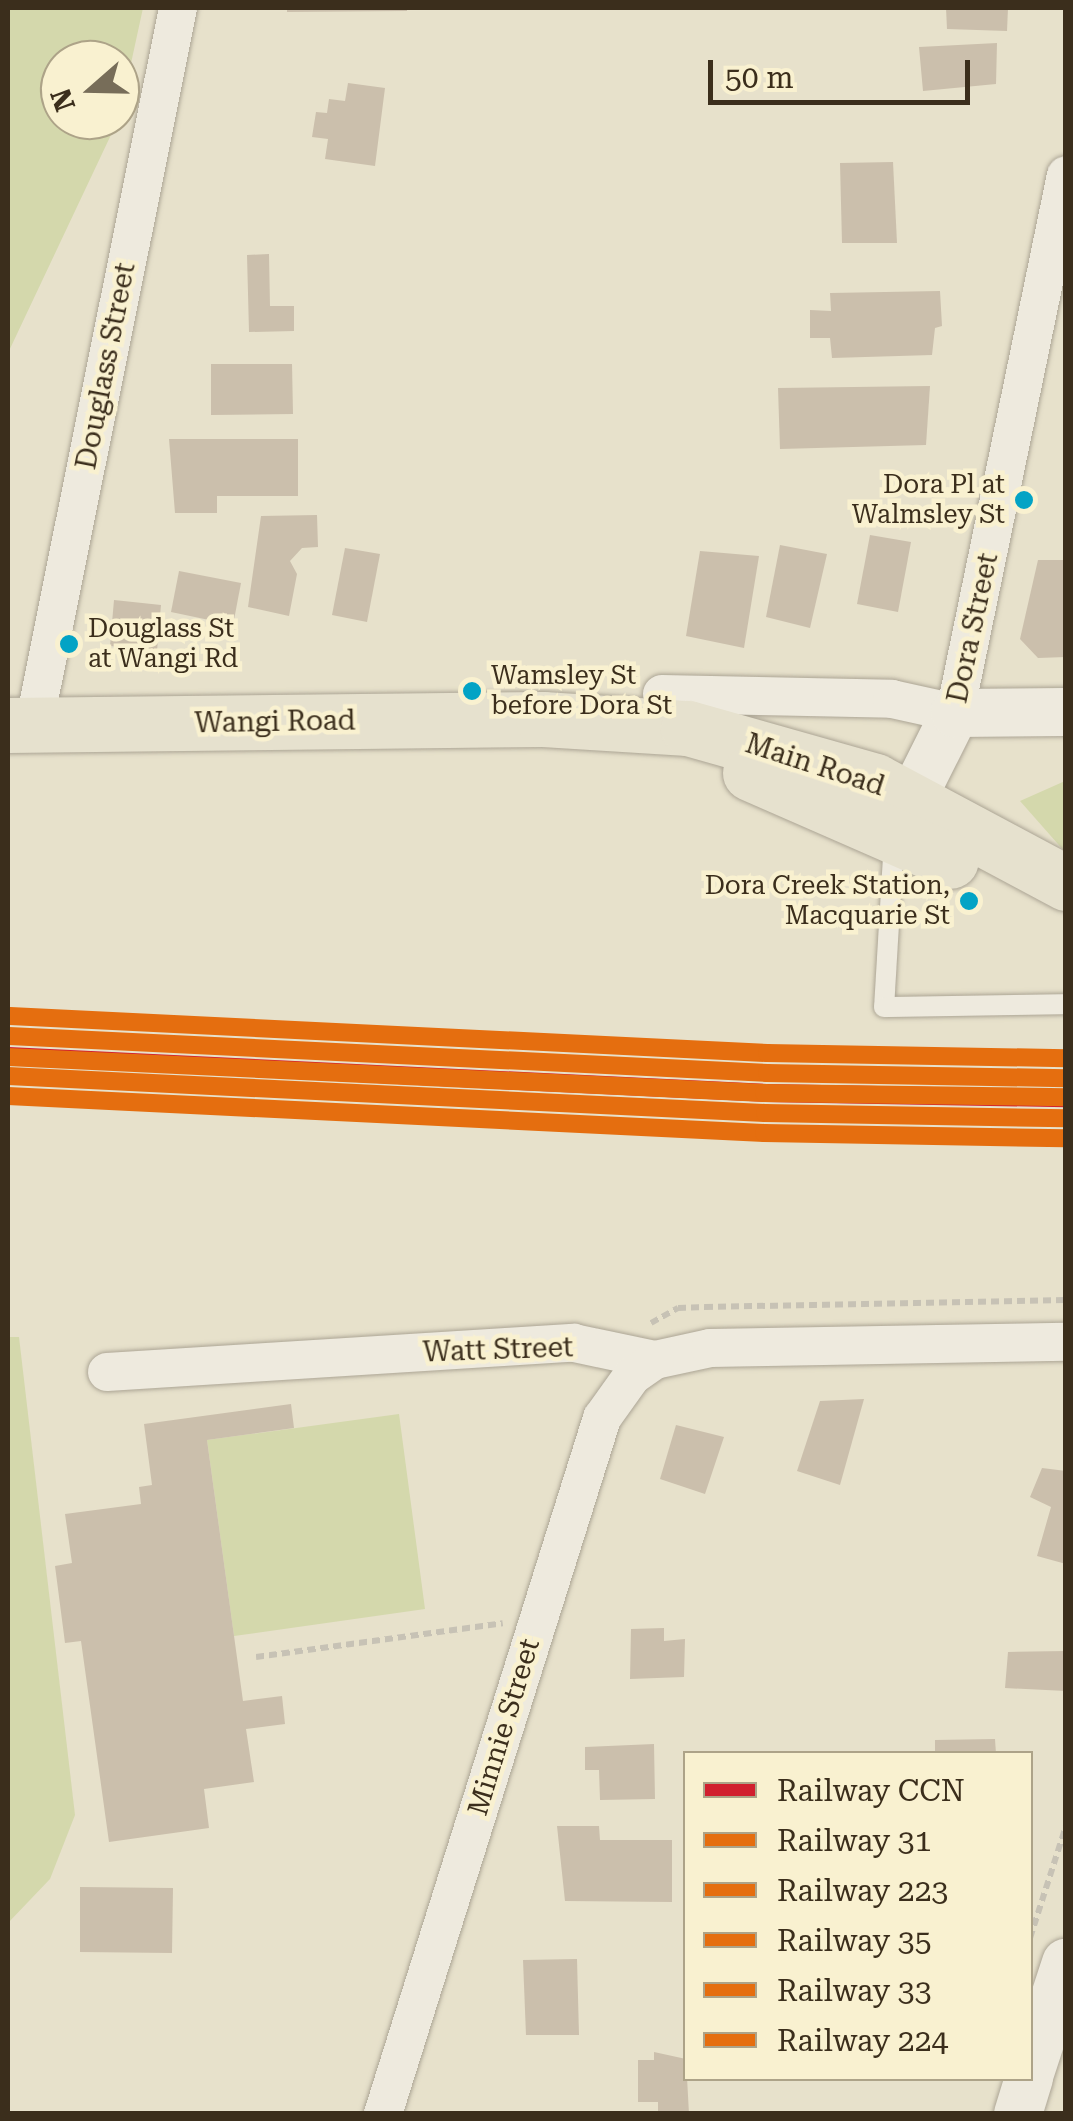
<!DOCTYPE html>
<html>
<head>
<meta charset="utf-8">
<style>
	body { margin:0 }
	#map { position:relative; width:1073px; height:2121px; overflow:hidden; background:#e7e1cb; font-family:"Roboto Serif",serif }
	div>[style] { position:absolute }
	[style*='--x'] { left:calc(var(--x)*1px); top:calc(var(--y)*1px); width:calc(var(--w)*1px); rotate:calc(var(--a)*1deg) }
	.green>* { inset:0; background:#d4d8ac }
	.building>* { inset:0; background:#cbbfac }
	.path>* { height:6px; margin-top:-3px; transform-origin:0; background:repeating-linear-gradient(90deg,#c7c2b5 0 8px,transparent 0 13px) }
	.roads { filter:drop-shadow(0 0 2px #aca595) drop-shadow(0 0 2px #aca595) }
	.service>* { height:20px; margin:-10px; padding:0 10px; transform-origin:10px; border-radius:10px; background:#eeeade }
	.minor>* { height:38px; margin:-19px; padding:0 19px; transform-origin:19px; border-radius:19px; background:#eeeade }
	.tertiary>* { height:48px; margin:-24px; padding:0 24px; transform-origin:24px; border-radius:24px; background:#eeeade }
	.primary>* { height:55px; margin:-27.5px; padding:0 27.5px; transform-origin:27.5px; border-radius:27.5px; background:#e6e1ce }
	.rail-1>* { height:18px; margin:-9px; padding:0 9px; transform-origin:9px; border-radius:9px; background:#d11f2f }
	.rail-2>* { height:18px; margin:-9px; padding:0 9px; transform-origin:9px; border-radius:9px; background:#e56e0f }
	.rail-3>* { height:18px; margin:-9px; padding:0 9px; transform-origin:9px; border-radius:9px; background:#e56e0f }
	.rail-4>* { height:18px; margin:-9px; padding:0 9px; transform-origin:9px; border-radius:9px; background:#e56e0f }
	.rail-5>* { height:18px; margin:-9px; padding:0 9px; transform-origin:9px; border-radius:9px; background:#e56e0f }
	.rail-6>* { height:18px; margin:-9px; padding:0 9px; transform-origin:9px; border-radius:9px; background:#e56e0f }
	.dots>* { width:28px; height:28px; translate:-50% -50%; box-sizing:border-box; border:5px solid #f9f1d0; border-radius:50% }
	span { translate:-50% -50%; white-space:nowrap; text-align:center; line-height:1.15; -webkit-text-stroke:9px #f9f1d0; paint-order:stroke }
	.bus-label { font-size:26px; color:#3b2e1c }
	.right { translate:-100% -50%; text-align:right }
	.left { translate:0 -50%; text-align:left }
	.street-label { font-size:28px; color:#3b2e1c }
	.frame { position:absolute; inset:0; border:10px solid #3b2e1c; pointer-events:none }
	.legend { position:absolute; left:683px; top:1751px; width:350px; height:330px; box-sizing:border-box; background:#f9f1d0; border:2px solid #ada388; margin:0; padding:12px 18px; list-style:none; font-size:30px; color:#3b2e1c }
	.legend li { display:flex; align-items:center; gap:20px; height:50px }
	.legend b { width:50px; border:2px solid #ada388 }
	.north { position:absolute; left:40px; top:40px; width:100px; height:100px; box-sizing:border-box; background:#f9f1d0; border:2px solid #ada388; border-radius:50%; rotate:250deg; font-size:28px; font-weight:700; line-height:40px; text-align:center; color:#3b2e1c }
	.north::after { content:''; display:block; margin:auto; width:35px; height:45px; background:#776d59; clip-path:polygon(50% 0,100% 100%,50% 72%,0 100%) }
	.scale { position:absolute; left:708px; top:60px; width:262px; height:45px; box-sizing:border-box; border:5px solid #3b2e1c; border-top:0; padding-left:12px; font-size:30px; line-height:35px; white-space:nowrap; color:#3b2e1c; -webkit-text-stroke:8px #f9f1d0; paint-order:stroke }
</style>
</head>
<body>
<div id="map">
	<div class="green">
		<div style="clip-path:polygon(8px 8px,143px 8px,120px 114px,120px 60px,60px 60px,60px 120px,118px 120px,8px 353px)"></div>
		<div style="clip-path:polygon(1065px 781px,1065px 852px,1020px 801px)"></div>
		<div style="clip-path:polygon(8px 1337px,19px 1337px,75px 1815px,50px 1879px,8px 1923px)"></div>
		<div style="clip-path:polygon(399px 1414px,425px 1609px,234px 1636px,207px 1440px)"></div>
	</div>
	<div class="building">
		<div style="clip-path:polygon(287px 8px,407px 8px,407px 11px,287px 12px)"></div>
		<div style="clip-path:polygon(946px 8px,1008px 8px,1007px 31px,947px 29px)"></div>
		<div style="clip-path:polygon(997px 43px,996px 84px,923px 91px,919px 47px)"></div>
		<div style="clip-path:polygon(348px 83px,385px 88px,375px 166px,325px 159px,328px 139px,312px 137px,316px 112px,327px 113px,329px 99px,345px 101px)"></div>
		<div style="clip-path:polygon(893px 162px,897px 243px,842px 243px,840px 163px)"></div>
		<div style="clip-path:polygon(269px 254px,270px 306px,294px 306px,294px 331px,249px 332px,247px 255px)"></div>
		<div style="clip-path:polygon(940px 291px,942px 326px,935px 328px,932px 355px,832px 358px,830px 338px,810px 338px,810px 310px,831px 311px,830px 293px)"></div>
		<div style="clip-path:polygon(211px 364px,292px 364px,293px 414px,211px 415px)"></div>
		<div style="clip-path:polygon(930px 386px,926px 445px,780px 449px,778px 388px)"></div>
		<div style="clip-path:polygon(169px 439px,298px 439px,298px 496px,217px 496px,217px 513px,175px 513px)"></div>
		<div style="clip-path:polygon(317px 515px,318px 547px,302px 548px,290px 561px,297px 574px,289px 616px,248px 607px,261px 516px)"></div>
		<div style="clip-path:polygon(870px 535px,911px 542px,898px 612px,857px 604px)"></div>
		<div style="clip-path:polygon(780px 545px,827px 554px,810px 628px,766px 617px)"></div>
		<div style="clip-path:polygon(345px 548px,380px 554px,367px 622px,332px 615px)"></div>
		<div style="clip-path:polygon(700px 551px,759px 556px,744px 648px,686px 636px)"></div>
		<div style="clip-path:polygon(1038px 560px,1066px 560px,1066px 657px,1038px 658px,1020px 639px)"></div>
		<div style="clip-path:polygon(179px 571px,241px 583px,233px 625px,171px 612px)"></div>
		<div style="clip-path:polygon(114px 600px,161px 605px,157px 651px,110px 646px)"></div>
		<div style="clip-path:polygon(864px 1399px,840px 1485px,797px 1471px,820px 1401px)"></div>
		<div style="clip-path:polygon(291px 1404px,294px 1428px,207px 1440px,243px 1701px,282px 1696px,285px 1724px,246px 1729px,254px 1782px,204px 1789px,209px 1828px,109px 1842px,81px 1641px,65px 1643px,55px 1566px,72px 1563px,65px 1514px,141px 1504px,139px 1487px,152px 1485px,144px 1424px)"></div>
		<div style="clip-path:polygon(676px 1425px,724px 1437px,705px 1494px,660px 1479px)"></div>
		<div style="clip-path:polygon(1042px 1468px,1066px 1471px,1066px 1564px,1037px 1556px,1051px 1507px,1030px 1497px)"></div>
		<div style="clip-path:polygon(664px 1628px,664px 1641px,685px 1639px,684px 1677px,630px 1679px,631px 1629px)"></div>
		<div style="clip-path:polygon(1066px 1651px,1066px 1691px,1005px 1688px,1008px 1652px)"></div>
		<div style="clip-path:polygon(995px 1739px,996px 1754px,935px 1754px,935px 1740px)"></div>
		<div style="clip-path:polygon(654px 1744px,655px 1799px,600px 1800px,599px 1770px,585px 1770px,585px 1747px)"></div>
		<div style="clip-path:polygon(557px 1826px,599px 1826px,600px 1840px,672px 1840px,672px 1902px,565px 1901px)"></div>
		<div style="clip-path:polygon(80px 1887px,173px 1888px,172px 1953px,80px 1952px)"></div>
		<div style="clip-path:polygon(577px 1959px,579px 2035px,526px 2035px,523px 1960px)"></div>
		<div style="clip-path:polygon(654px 2052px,686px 2059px,689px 2114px,658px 2114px,658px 2102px,638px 2102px,638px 2060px,654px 2060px)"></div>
	</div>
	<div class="path">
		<div style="--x:651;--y:1323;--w:31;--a:-29"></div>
		<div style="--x:678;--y:1308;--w:27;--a:-2"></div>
		<div style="--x:705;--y:1307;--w:361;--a:-1.1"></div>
		<div style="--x:256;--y:1657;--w:249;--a:-7.8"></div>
		<div style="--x:1030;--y:1938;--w:118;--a:-72.2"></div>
	</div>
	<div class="roads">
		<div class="service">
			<div style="--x:894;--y:840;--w:167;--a:93.4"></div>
			<div style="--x:884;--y:1007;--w:182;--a:-0.9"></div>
		</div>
		<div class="minor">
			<div style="--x:662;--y:694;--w:230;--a:1.2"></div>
			<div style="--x:892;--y:699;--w:65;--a:12.5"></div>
			<div style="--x:955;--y:713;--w:549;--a:-78.34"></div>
			<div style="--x:34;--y:725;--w:731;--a:-78.64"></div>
			<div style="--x:107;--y:1372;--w:468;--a:-3.6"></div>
			<div style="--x:574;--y:1343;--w:83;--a:11.9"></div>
			<div style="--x:655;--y:1360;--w:56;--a:-12.3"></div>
			<div style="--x:710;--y:1348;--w:356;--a:-1"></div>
			<div style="--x:383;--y:2114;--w:730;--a:-72.53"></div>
			<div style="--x:602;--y:1418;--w:52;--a:-54.5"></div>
			<div style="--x:632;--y:1376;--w:28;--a:-35"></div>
		</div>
		<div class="tertiary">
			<div style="--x:895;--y:833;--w:134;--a:-63.4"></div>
			<div style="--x:955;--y:713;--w:111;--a:-0.5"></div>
			<div style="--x:1030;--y:2073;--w:116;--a:-71.9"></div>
			<div style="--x:1018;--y:2114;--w:38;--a:-73"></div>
		</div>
		<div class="primary">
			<div style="--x:8;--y:725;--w:535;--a:-0.64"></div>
			<div style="--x:543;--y:719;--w:145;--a:3.6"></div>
			<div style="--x:688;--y:728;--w:194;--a:15.8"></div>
			<div style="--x:875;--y:781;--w:217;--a:28.1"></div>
			<div style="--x:750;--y:773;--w:219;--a:23.6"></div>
		</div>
	</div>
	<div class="rail-1">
		<div style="--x:8;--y:1056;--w:759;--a:2.79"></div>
		<div style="--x:766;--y:1093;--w:300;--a:1"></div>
	</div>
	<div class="rail-2">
		<div style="--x:8;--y:1076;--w:758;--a:2.8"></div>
		<div style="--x:765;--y:1113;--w:301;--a:1"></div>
	</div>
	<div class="rail-3">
		<div style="--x:9;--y:1036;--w:759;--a:2.79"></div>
		<div style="--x:767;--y:1073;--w:299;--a:1"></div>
	</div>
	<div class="rail-4">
		<div style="--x:8;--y:1096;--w:757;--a:2.8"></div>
		<div style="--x:764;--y:1133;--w:301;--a:1"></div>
	</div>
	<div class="rail-5">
		<div style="--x:10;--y:1016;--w:758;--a:2.8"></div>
		<div style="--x:767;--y:1053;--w:299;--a:1"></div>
	</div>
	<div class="rail-6">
		<div style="--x:8;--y:1057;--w:757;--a:2.73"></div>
		<div style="--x:764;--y:1093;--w:302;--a:0.8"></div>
	</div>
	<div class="dots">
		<div style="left:1024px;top:500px;background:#03a3c5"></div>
		<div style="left:69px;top:644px;background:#03a3c5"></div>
		<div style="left:472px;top:691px;background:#03a3c5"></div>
		<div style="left:969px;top:901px;background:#03a3c5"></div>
	</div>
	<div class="bus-label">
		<span class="right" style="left:1005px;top:500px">Dora Pl at<br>Walmsley St</span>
		<span class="left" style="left:88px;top:644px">Douglass St<br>at Wangi Rd</span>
		<span class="left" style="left:491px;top:691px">Wamsley St<br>before Dora St</span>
		<span class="right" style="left:950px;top:901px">Dora Creek Station,<br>Macquarie St</span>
	</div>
	<div class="street-label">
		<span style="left:106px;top:366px;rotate:-79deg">Douglass Street</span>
		<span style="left:973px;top:628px;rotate:-78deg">Dora Street</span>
		<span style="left:275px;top:722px;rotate:-1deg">Wangi Road</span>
		<span style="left:815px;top:765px;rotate:18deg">Main Road</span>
		<span style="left:498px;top:1350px;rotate:-2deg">Watt Street</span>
		<span style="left:504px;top:1727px;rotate:-73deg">Minnie Street</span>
	</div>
	<div class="frame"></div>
	<ul class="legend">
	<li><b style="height:12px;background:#d11f2f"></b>Railway CCN</li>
	<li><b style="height:12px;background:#e56e0f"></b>Railway 31</li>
	<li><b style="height:12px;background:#e56e0f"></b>Railway 223</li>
	<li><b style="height:12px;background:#e56e0f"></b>Railway 35</li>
	<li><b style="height:12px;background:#e56e0f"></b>Railway 33</li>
	<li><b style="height:12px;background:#e56e0f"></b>Railway 224</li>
	</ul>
	<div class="north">N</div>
	<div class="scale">50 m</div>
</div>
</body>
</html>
